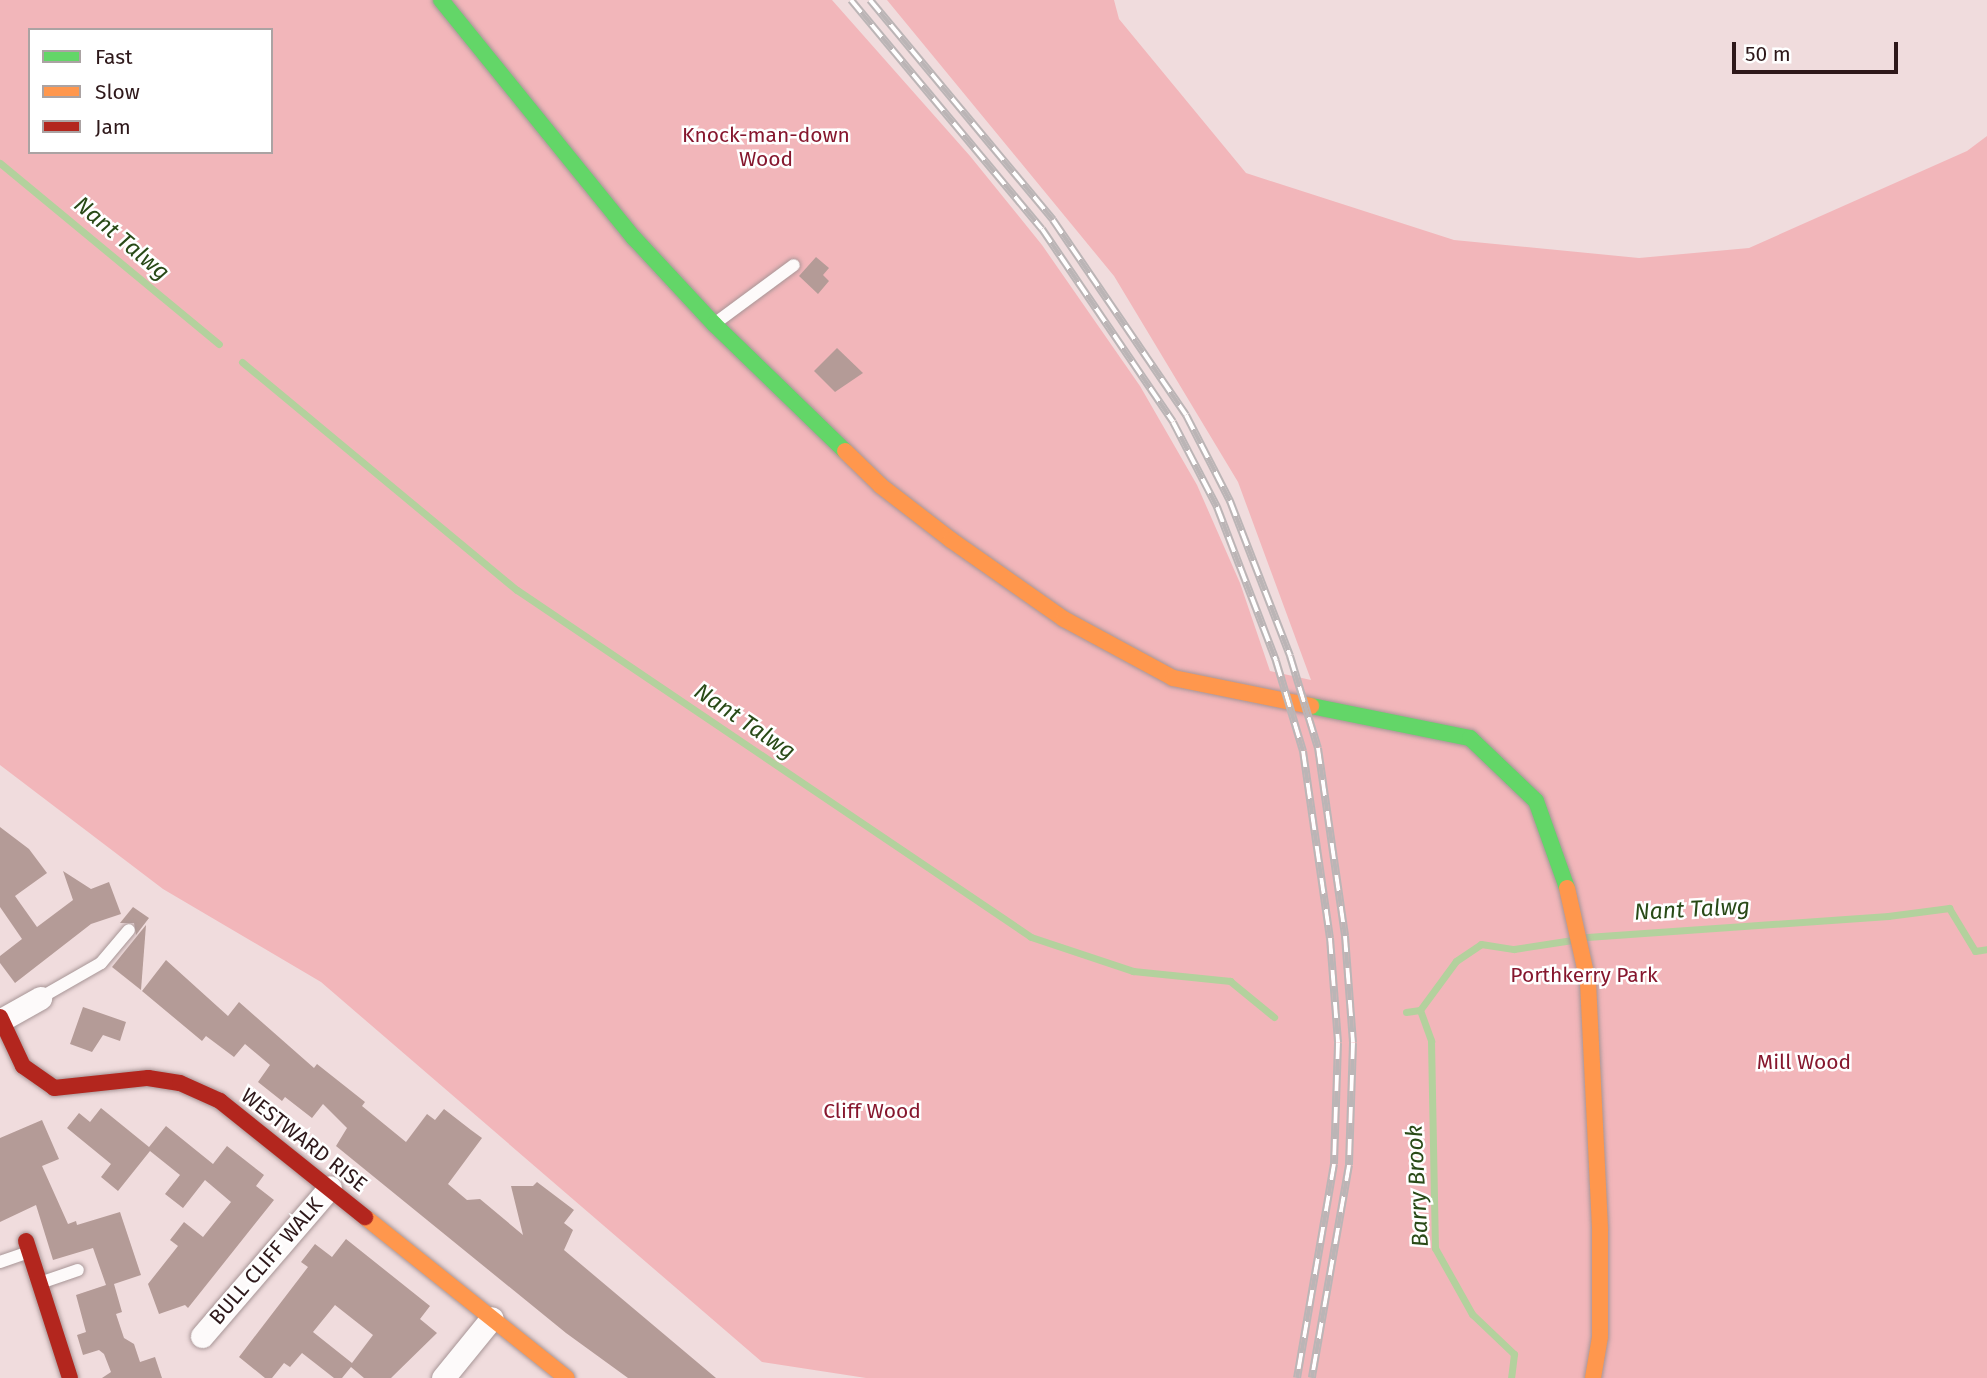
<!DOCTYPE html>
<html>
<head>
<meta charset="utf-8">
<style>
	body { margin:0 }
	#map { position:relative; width:1987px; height:1378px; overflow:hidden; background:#f0dcdd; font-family:"Fira Sans",sans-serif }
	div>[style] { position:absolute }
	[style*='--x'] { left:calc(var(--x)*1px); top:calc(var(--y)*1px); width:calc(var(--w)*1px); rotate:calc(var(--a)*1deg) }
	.green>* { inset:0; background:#f2b6ba }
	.stream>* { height:7px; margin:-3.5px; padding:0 3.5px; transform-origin:3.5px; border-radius:3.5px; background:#b3d19d }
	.building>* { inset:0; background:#b49b97 }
	.roads { filter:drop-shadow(0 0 2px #a79596) drop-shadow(0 0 2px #a79596) }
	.lane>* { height:12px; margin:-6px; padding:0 6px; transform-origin:6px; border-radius:6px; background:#fdfafa }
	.street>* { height:23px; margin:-11.5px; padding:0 11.5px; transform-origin:11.5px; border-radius:11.5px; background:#fdfafa }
	.fast>* { height:16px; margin:-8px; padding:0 8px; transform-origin:8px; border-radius:8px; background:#63d668 }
	.slow>* { height:16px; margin:-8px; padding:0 8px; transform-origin:8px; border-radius:8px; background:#ff974d }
	.jam>* { height:16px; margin:-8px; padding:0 8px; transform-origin:8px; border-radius:8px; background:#b3261e }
	.rail>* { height:8px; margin-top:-4px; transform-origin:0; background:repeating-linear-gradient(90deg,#fff 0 16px,#bbb5b6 0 32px); box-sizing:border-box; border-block:2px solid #bbb5b6 }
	span { translate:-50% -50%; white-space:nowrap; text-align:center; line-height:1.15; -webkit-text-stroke:5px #fff; paint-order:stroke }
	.park-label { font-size:21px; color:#86172e }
	.street-label { font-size:21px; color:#2e181a }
	.water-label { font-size:23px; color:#294a17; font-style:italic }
	.legend { position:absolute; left:28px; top:28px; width:245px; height:126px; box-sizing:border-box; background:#fff; border:2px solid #aba3a3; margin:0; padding:9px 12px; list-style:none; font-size:21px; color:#2e181a }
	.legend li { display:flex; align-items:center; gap:14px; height:35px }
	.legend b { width:35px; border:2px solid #aba3a3 }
	.scale { position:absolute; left:1732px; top:42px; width:166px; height:32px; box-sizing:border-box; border:4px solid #2e181a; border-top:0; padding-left:9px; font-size:21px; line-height:24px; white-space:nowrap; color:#2e181a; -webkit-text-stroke:5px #fff; paint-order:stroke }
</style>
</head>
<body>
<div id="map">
	<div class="green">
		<div style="clip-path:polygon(evenodd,0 0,832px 0,970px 156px,1042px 245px,1140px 386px,1197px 485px,1240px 583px,1270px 671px,1311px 680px,1238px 482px,1114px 276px,887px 0,1114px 0,1119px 19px,1246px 173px,1454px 240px,1639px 258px,1749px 248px,1967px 151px,1987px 136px,1987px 1378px,866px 1378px,762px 1362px,321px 982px,163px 889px,0 765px,0 0,30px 30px,271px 30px,271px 152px,30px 152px,30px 30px)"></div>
	</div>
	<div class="stream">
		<div style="--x:0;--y:163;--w:284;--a:39.6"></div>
		<div style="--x:242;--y:362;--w:357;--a:39.7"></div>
		<div style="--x:517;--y:590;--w:620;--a:34.02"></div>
		<div style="--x:1031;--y:937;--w:108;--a:18.4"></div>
		<div style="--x:1133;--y:971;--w:98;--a:5.9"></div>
		<div style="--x:1230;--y:981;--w:57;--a:39.3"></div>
		<div style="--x:1587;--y:937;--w:302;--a:-4"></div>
		<div style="--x:1888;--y:916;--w:62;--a:-7.5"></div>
		<div style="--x:1949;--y:908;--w:50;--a:58.8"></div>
		<div style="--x:1975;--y:951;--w:12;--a:-9"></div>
		<div style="--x:1420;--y:1010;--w:33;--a:70"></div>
		<div style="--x:1431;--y:1041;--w:207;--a:88.9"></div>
		<div style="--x:1435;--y:1248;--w:76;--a:60.7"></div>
		<div style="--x:1472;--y:1314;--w:58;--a:43.6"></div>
		<div style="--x:1514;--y:1354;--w:24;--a:97"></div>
		<div style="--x:1406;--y:1012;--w:14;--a:-8"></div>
		<div style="--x:1420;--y:1010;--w:61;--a:-53.7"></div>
		<div style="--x:1456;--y:961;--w:30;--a:-34"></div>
		<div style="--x:1481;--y:944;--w:33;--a:9"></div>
		<div style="--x:1514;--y:949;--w:59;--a:-8.8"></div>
	</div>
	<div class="building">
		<div style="clip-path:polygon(816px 257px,829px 268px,823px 275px,829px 281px,818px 294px,799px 276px)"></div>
		<div style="clip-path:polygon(837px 348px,863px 373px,835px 392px,814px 371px)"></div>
		<div style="clip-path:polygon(0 827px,29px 849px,47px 873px,15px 896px,37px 927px,73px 900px,63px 871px,91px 889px,109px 882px,121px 914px,91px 924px,15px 983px,0 963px,0 956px,22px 939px,0 907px)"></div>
		<div style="clip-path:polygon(133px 907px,149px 918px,136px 935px,134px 923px,120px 923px)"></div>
		<div style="clip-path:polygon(146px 925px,141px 990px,112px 967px)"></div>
		<div style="clip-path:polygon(166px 960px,228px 1016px,239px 1002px,314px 1068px,317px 1064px,365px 1102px,362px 1106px,406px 1142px,427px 1114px,435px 1120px,444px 1109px,471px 1130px,482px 1138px,448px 1184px,467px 1200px,480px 1199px,523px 1235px,511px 1186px,533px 1186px,537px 1182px,574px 1210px,564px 1223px,573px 1230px,564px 1250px,716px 1378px,628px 1378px,566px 1333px,336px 1146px,347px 1128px,323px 1104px,312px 1118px,285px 1097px,282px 1101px,258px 1082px,270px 1065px,245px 1044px,234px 1057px,206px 1036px,202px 1041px,142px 991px)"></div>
		<div style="clip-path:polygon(83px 1007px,126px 1022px,120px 1041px,103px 1035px,92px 1052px,70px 1044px)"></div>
		<div style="clip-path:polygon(101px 1108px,149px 1147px,166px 1126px,213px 1164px,227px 1146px,264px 1175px,256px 1186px,274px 1200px,188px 1308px,185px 1305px,159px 1314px,148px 1284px,178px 1246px,170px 1240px,184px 1222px,203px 1237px,231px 1202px,205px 1180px,183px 1208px,165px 1194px,180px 1175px,150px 1151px,118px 1191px,101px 1177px,111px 1164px,67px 1128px,79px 1113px,90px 1122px)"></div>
		<div style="clip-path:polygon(42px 1120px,59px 1159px,42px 1166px,68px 1224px,76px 1221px,77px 1225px,120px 1212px,141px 1275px,114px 1284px,122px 1312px,116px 1314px,124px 1338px,134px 1344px,140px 1362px,155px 1357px,162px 1378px,102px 1378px,111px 1372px,104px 1354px,99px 1350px,83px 1355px,77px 1335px,86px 1332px,76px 1295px,106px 1285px,93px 1248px,53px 1260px,36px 1205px,0 1222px,0 1138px)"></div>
		<div style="clip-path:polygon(evenodd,346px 1239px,430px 1306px,420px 1319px,437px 1333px,391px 1378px,364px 1378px,351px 1367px,342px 1378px,334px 1378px,302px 1353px,290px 1367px,284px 1363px,272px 1378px,265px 1378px,239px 1357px,308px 1267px,301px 1262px,315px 1244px,332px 1257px,346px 1239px,335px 1305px,373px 1335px,352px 1363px,313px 1332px,335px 1305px)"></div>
	</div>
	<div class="roads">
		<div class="lane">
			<div style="--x:714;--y:324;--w:99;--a:-36.4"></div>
			<div style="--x:40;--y:998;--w:70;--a:-29.8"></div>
			<div style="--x:101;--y:963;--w:43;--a:-49.7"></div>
			<div style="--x:0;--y:1262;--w:31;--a:-19"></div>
			<div style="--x:40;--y:1283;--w:40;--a:-18.9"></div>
		</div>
		<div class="street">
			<div style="--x:1;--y:1020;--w:45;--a:-29.4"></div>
			<div style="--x:202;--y:1336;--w:196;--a:-49.3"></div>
			<div style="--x:443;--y:1378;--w:77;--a:-50.8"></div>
		</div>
		<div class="fast">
			<div style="--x:441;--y:0;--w:306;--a:51"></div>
			<div style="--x:634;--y:238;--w:117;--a:47.1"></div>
			<div style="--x:714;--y:324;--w:182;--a:44.1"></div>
			<div style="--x:1311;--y:706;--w:162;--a:11.4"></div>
			<div style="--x:1470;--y:738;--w:91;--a:43.7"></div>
			<div style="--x:1536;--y:801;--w:92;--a:70.4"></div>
		</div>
		<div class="slow">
			<div style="--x:845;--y:451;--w:50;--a:44.2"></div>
			<div style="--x:881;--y:486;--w:88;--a:37.6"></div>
			<div style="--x:951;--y:540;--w:138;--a:35"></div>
			<div style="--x:1064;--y:619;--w:124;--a:28.4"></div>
			<div style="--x:1173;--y:678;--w:141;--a:11.5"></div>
			<div style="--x:1567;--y:888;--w:96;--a:77.4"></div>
			<div style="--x:1588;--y:982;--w:249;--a:87.2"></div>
			<div style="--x:1600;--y:1231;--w:106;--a:90"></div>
			<div style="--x:1600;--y:1337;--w:42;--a:99.7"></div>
			<div style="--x:365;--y:1217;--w:258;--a:38.6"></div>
		</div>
		<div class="jam">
			<div style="--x:0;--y:1017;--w:54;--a:64.9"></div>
			<div style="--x:23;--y:1066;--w:38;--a:35"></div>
			<div style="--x:54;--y:1088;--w:95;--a:-6.1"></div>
			<div style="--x:148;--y:1078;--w:32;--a:9"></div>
			<div style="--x:180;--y:1083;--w:44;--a:24.2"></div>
			<div style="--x:220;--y:1101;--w:186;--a:38.7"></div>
			<div style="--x:26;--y:1241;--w:144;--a:72.2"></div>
		</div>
	</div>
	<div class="rail">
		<div style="--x:851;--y:0;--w:298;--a:50.2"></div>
		<div style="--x:1042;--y:229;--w:233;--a:55.8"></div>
		<div style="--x:1173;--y:422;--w:96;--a:62.6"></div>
		<div style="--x:1217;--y:507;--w:165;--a:69"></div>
		<div style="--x:1276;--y:661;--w:94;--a:73.3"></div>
		<div style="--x:1303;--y:751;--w:189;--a:81.8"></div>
		<div style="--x:1330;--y:938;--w:105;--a:85.6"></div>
		<div style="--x:1338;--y:1043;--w:121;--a:91.9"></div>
		<div style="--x:1334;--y:1164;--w:217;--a:99.8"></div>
		<div style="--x:870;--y:0;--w:286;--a:50.2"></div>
		<div style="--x:1053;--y:220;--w:236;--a:55.7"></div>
		<div style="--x:1186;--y:415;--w:97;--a:62.9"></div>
		<div style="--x:1230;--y:501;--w:166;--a:68.8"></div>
		<div style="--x:1290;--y:656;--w:96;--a:73.1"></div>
		<div style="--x:1318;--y:748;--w:190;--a:81.8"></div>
		<div style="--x:1345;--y:936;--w:107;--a:85.7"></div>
		<div style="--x:1353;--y:1043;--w:122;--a:91.9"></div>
		<div style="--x:1349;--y:1165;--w:216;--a:99.9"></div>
	</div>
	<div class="park-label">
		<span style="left:766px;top:147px">Knock-man-down<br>Wood</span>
		<span style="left:1584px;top:975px">Porthkerry Park</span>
		<span style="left:1804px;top:1062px">Mill Wood</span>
		<span style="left:872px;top:1111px">Cliff Wood</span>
	</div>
	<div class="street-label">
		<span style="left:304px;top:1140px;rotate:38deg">WESTWARD RISE</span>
		<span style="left:266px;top:1261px;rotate:-49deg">BULL CLIFF WALK</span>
	</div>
	<div class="water-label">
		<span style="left:122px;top:238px;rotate:40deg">Nant Talwg</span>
		<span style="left:745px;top:721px;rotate:34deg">Nant Talwg</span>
		<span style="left:1692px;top:909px;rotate:-3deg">Nant Talwg</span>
		<span style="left:1417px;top:1186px;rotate:-93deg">Barry Brook</span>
	</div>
	<ul class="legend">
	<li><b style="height:9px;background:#63d668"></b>Fast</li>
	<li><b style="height:9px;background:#ff974d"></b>Slow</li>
	<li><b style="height:9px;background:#b3261e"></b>Jam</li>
	</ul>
	<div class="scale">50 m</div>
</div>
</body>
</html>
